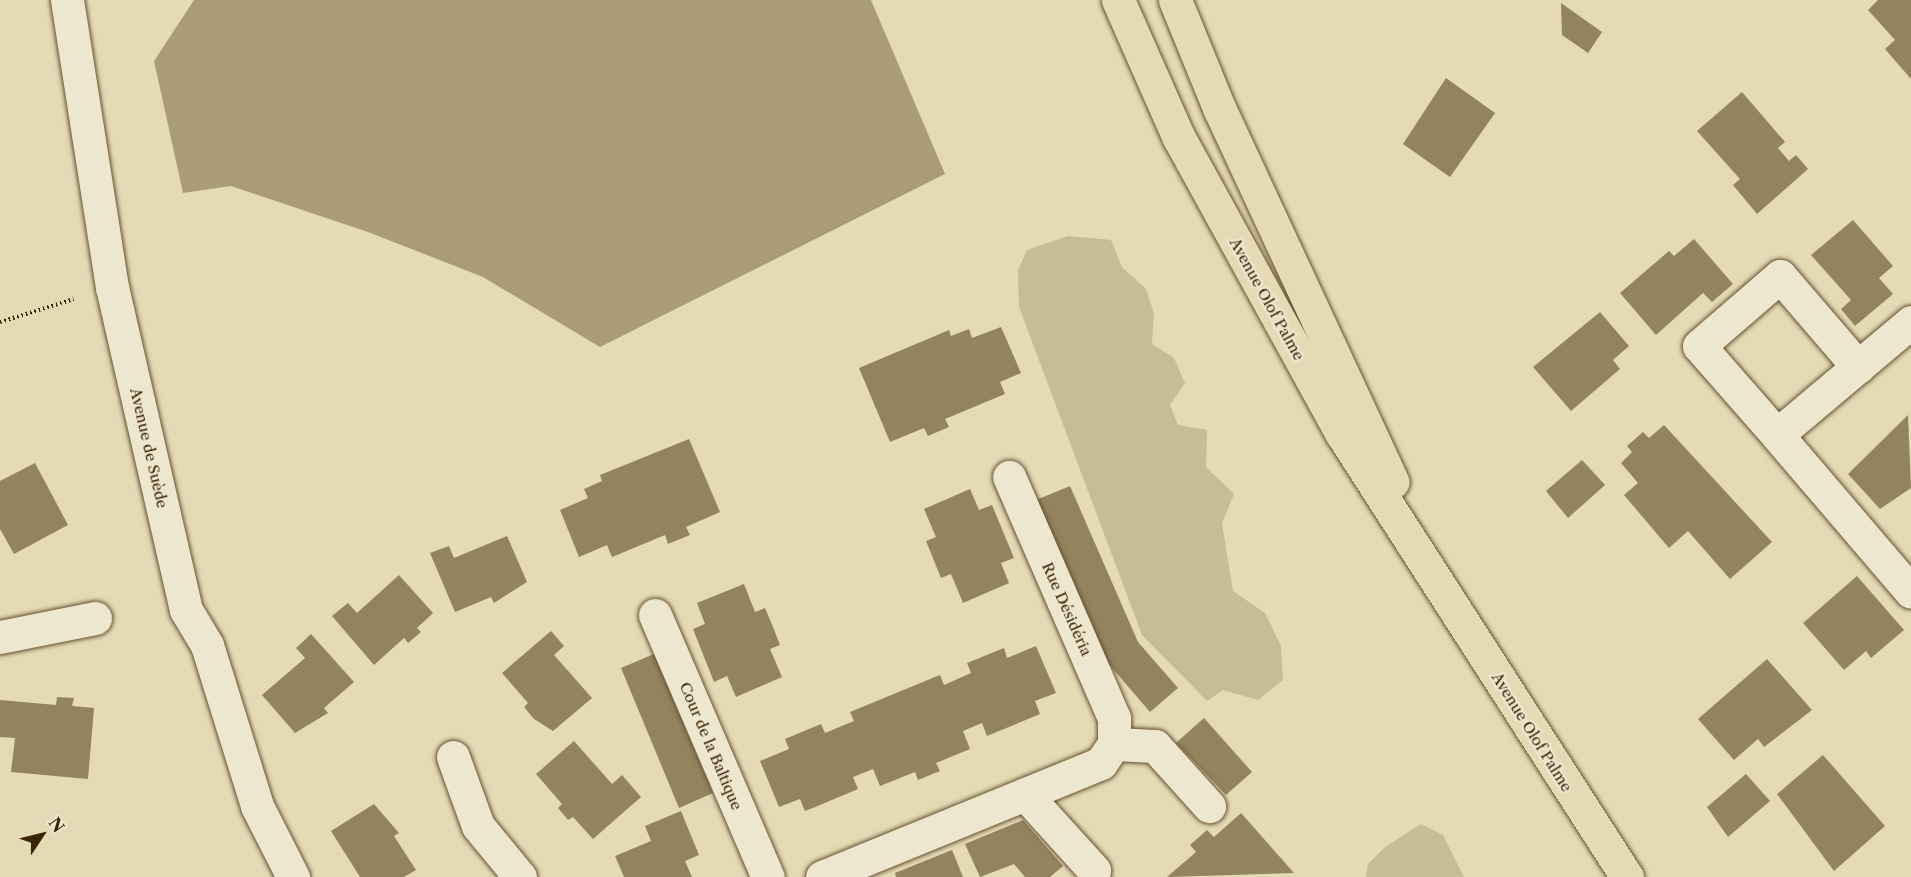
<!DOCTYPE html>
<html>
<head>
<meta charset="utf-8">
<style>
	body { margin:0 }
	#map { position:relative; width:1911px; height:877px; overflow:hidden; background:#e5dab6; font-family:"Libre Caslon Text",serif }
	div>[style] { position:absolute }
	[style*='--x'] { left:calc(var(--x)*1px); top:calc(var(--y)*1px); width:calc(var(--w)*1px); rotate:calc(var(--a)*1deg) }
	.green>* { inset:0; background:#c8bb97 }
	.water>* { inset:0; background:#ab9c78 }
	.building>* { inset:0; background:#93835f }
	.path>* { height:4px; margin-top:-2px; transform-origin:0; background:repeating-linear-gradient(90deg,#3b2401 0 1.5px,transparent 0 4.5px) }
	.roads { filter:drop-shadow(0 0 2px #66522e) drop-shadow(0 0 2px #66522e) }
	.minor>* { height:33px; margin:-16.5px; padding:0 16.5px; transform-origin:16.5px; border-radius:16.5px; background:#eee7d0 }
	.major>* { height:33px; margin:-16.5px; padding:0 16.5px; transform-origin:16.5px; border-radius:16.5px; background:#e5dab6 }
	span { translate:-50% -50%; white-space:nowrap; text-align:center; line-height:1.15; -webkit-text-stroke:4.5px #eee7d0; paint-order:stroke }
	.street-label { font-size:15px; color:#3b2401 }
	.north { position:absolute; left:12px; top:805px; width:60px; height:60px; -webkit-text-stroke:4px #eee7d0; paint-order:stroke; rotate:55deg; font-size:16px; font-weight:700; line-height:24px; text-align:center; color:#3b2401 }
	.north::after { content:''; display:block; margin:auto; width:21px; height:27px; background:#3b2401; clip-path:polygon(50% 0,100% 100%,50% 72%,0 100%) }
</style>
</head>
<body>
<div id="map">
	<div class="green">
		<div style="clip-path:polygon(1068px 236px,1111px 240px,1122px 267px,1146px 289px,1154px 314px,1152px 344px,1174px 358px,1185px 383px,1170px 405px,1178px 425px,1207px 430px,1206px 467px,1234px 494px,1222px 523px,1233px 591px,1265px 613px,1281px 646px,1283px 680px,1258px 700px,1223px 690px,1207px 701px,1142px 635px,1019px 307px,1018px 270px,1027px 250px)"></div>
		<div style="clip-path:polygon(1421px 824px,1443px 835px,1464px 877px,1366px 877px,1368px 864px,1385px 847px)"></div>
	</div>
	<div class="water">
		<div style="clip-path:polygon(194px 0,871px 0,945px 174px,600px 347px,483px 277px,368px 232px,231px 186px,183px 193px,154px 61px)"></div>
	</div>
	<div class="building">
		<div style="clip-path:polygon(1878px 0,1911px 0,1911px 79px,1885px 49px,1895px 40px,1868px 10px)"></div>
		<div style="clip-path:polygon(1561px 3px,1602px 32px,1588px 53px,1562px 35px)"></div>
		<div style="clip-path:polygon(1446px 78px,1495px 113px,1450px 177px,1403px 144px)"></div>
		<div style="clip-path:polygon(1742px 92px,1785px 142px,1778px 148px,1789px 161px,1796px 155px,1808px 169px,1757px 214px,1733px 185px,1740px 179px,1697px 131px)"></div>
		<div style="clip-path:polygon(1853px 220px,1893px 266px,1879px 278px,1893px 294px,1855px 326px,1841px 309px,1851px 300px,1811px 255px)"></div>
		<div style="clip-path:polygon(1694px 239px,1733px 284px,1712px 302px,1703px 293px,1656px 335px,1620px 293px,1669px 251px,1674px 256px)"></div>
		<div style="clip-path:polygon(1600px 312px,1629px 346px,1613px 360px,1620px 369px,1571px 411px,1533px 367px)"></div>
		<div style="clip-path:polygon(1001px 327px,1021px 373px,1000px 382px,1005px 394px,945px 419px,949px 427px,928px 436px,924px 428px,890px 442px,859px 368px,949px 330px,951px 336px,969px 329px,972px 338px)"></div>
		<div style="clip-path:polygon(1908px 415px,1911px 488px,1880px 509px,1848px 474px)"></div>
		<div style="clip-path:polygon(1664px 425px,1772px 542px,1730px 579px,1688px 531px,1669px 548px,1624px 495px,1638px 483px,1621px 463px,1632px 452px,1627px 446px,1643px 432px,1649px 438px)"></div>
		<div style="clip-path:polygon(689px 439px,720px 512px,686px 527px,690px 535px,668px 544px,665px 535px,612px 557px,607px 545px,579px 557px,560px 510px,588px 498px,584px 489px,602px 481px,600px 475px)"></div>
		<div style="clip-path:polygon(1582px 460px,1605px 485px,1568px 518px,1546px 491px)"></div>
		<div style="clip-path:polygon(35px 463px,68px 525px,14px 554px,0 529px,0 481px)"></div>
		<div style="clip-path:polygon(1070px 486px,1138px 642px,1178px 688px,1150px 712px,1107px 662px,1036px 500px)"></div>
		<div style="clip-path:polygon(970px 489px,979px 510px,992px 505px,1014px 558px,1001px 563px,1009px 583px,963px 603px,951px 574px,941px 578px,926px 541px,936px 537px,924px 509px)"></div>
		<div style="clip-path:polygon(507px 536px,527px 582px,494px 603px,491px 597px,455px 612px,430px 553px,449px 546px,454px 558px)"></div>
		<div style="clip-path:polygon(399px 575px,433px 613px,417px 628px,421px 632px,408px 643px,404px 638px,374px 665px,332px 616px,348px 603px,357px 613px)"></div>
		<div style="clip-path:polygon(1857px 576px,1904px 630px,1871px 658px,1866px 651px,1844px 670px,1803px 623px)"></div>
		<div style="clip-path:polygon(744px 584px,755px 612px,765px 608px,773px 627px,780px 645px,770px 649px,782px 677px,736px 697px,727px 676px,714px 682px,693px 629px,705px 624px,697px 603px)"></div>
		<div style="clip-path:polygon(551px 631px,564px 646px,554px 655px,592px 698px,553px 731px,534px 719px,524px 707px,528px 703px,502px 673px)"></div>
		<div style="clip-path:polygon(311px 634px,354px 682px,324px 708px,328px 713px,295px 733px,262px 695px,305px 658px,296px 648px)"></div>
		<div style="clip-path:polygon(1036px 646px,1056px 693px,1035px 701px,1040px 714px,987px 736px,982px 723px,963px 731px,970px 749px,936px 763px,940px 771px,918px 780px,915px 772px,880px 786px,873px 769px,853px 777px,858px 789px,813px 808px,805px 811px,800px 799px,779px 807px,760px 761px,789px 749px,785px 739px,821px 724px,825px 733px,854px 721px,850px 712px,940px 675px,944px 685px,971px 673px,967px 663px,1004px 648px,1007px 658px)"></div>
		<div style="clip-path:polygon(654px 654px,713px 793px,679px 808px,621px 668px)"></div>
		<div style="clip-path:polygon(1767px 659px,1812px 710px,1764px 747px,1758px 739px,1734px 760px,1698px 719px)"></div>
		<div style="clip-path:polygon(57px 697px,74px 698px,72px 706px,94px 708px,88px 779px,11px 772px,15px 738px,0 737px,0 700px,56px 705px)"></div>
		<div style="clip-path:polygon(1204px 718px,1252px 772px,1226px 795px,1176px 743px)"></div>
		<div style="clip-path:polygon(574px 741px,612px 784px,622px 775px,641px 797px,593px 839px,573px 817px,568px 820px,558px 808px,562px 804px,536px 774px)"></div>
		<div style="clip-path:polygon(1823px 755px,1885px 826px,1834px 871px,1777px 794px)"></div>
		<div style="clip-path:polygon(1746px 774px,1770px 801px,1728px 837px,1707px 807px)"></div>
		<div style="clip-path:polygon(374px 804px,399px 833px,394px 836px,416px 870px,404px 877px,360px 877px,331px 831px)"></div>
		<div style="clip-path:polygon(681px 811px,699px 855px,685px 861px,692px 877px,624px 877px,615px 856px,651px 841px,645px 826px)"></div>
		<div style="clip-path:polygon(1241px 813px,1294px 873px,1167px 877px,1196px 852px,1190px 845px,1207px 830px,1214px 837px)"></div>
		<div style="clip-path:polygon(1023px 820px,1063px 866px,1050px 877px,1025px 877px,1014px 864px,980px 877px,965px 844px)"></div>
		<div style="clip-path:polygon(952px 850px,963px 877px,896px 877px,895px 873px)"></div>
	</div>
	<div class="path">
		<div style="--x:0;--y:322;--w:77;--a:-17.3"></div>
	</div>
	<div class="roads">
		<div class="minor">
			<div style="--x:67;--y:0;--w:291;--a:81.1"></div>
			<div style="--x:112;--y:287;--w:331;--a:77.1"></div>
			<div style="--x:186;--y:610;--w:41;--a:59"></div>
			<div style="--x:207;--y:645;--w:169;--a:72.7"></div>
			<div style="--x:257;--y:806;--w:80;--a:63.1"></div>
			<div style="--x:1911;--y:322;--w:175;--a:139.9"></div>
			<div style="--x:1777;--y:435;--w:206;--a:49.5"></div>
			<div style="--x:1777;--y:435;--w:118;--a:-131.2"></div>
			<div style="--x:1699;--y:346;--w:107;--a:-40.8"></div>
			<div style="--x:1780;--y:276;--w:120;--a:49.4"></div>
			<div style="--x:655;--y:615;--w:285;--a:66.7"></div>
			<div style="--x:0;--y:637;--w:97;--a:-11.3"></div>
			<div style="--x:1114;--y:744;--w:41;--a:2.8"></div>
			<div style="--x:1155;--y:746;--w:81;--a:48"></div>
			<div style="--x:453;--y:757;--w:73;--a:70.1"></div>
			<div style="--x:478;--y:826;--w:66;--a:50.5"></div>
			<div style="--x:1025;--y:794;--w:103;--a:47.8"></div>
			<div style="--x:822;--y:877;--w:301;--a:-22.2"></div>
			<div style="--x:1101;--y:763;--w:23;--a:-56"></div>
			<div style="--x:1114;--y:744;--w:26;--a:-90"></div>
			<div style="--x:1114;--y:718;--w:263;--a:-113.5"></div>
		</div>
		<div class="major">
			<div style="--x:1118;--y:0;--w:151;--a:66.2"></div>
			<div style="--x:1179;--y:138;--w:338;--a:61.2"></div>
			<div style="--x:1342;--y:434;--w:527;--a:57.25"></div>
			<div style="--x:1175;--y:0;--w:119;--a:67.8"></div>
			<div style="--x:1220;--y:110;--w:410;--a:65.1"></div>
		</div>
	</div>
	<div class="street-label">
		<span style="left:1267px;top:299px;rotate:61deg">Avenue Olof Palme</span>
		<span style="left:149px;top:448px;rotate:77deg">Avenue de Suède</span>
		<span style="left:1067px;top:609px;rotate:66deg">Rue Désidéria</span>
		<span style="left:1532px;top:732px;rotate:58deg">Avenue Olof Palme</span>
		<span style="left:711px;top:746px;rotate:67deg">Cour de la Baltique</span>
	</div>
	<div class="north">N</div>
</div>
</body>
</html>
